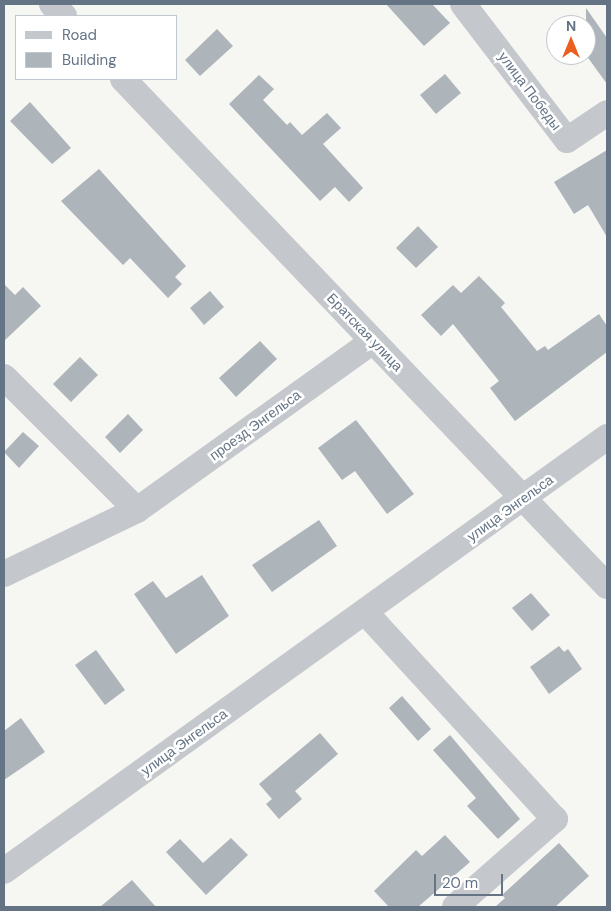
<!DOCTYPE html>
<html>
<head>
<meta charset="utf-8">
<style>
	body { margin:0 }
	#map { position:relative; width:611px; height:911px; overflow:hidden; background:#f6f6f3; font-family:"DM Sans",sans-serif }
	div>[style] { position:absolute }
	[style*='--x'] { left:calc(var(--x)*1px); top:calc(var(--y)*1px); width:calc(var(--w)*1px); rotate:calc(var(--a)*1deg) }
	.building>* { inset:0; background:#adb4ba }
	.minor>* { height:26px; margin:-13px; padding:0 13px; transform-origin:13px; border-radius:13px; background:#c4c7cb }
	span { translate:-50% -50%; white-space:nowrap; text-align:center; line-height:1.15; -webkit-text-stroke:5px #fff; paint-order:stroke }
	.street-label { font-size:14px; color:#647485 }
	.frame { position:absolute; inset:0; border:5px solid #647485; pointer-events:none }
	.legend { position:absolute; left:15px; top:15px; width:162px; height:65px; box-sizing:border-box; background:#fff; border:1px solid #c1c7ce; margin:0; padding:6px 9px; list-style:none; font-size:15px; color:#647485 }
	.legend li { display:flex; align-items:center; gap:10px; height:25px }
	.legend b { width:25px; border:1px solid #c1c7ce }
	.north { position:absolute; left:546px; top:15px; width:50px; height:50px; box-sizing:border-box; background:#fff; border:1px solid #c1c7ce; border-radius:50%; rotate:0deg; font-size:14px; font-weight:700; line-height:20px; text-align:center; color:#647485 }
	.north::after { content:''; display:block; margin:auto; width:18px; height:22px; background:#ea5e1f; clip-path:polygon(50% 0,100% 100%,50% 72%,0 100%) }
	.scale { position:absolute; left:434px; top:874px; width:69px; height:22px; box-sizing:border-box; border:2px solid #647485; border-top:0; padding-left:6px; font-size:15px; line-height:18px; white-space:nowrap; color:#647485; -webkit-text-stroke:4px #fff; paint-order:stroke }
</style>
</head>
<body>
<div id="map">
	<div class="building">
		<div style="clip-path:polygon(386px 4px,432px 4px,450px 23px,424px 46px)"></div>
		<div style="clip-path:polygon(586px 8px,607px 38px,607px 84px,586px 55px)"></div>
		<div style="clip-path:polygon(217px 29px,233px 46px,200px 76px,185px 60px)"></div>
		<div style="clip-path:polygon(445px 74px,461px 93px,436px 114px,420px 95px)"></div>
		<div style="clip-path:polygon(259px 75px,274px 89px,263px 100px,287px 125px,290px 122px,302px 135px,327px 113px,341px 128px,323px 144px,363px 188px,349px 202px,335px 187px,320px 201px,229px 104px)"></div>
		<div style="clip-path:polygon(30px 102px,71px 148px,52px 164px,10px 121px)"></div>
		<div style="clip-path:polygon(607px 150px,607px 237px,588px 205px,574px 214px,554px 182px)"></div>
		<div style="clip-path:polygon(99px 169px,186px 266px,175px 277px,182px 284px,168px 298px,130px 258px,123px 265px,61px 201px)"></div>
		<div style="clip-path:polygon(418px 226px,438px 247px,416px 268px,396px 248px)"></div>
		<div style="clip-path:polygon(479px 276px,505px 303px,501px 307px,537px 351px,545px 346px,548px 350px,599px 314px,607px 326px,607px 352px,515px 421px,490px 388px,499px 381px,453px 324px,441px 336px,421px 315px,453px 285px,461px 293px)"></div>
		<div style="clip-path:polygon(4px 284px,15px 295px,23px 287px,41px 306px,4px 341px)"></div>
		<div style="clip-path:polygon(210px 291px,224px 307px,204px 325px,190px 308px)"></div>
		<div style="clip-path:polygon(260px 341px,277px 359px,236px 397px,219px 378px)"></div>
		<div style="clip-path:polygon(80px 357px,98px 375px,71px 402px,53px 384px)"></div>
		<div style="clip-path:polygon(128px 414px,143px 430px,120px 453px,105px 437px)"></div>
		<div style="clip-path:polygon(356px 420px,414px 494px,387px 514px,355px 471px,342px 480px,318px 448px)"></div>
		<div style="clip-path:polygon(23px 432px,39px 446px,19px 468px,4px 452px)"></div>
		<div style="clip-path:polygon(319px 520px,337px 546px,272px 592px,252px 565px)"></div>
		<div style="clip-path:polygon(202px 575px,229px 616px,176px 654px,134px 594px,153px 581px,166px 598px)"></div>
		<div style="clip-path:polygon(531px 593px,550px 615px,532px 631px,512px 608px)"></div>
		<div style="clip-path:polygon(559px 646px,564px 652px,568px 649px,582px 669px,549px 694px,530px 667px)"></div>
		<div style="clip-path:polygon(96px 650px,125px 690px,105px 705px,75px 665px)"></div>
		<div style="clip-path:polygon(402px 696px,431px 729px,418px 741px,389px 708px)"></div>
		<div style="clip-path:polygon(21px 718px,45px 752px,4px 780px,4px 731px)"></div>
		<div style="clip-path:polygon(320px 733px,338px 754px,295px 791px,302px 799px,279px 819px,266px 804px,272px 799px,259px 784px)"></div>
		<div style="clip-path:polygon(450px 735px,520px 819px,498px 839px,467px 806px,476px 798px,433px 750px)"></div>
		<div style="clip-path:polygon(445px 835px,470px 862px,418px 907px,389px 907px,374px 891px,416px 850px,422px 856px)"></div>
		<div style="clip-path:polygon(231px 838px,248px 855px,206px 895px,166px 852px,180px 839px,203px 863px)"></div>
		<div style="clip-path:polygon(559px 843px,589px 876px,555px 907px,495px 907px,505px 898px,502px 895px)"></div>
		<div style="clip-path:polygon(132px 880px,156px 907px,100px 907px)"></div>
	</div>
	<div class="minor">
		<div style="--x:52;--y:4;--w:17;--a:45"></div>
		<div style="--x:463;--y:4;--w:171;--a:52.6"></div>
		<div style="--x:567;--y:140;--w:48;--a:-34"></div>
		<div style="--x:123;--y:79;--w:701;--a:46.33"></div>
		<div style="--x:4;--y:377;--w:188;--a:45"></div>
		<div style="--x:4;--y:574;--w:148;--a:-25.7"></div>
		<div style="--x:137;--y:510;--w:290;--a:-35.6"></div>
		<div style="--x:365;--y:612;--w:281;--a:47.5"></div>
		<div style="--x:555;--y:819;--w:133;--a:138.7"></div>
		<div style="--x:4;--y:871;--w:743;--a:-35.74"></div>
	</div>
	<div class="street-label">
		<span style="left:530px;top:91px;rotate:53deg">улица Победы</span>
		<span style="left:365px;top:332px;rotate:46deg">Братская улица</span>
		<span style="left:255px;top:425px;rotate:-36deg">проезд Энгельса</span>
		<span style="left:510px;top:508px;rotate:-36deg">улица Энгельса</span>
		<span style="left:184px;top:742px;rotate:-36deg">улица Энгельса</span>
	</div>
	<div class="frame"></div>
	<ul class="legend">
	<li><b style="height:6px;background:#c4c7cb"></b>Road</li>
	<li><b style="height:14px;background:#adb4ba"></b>Building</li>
	</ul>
	<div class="north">N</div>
	<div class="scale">20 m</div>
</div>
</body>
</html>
